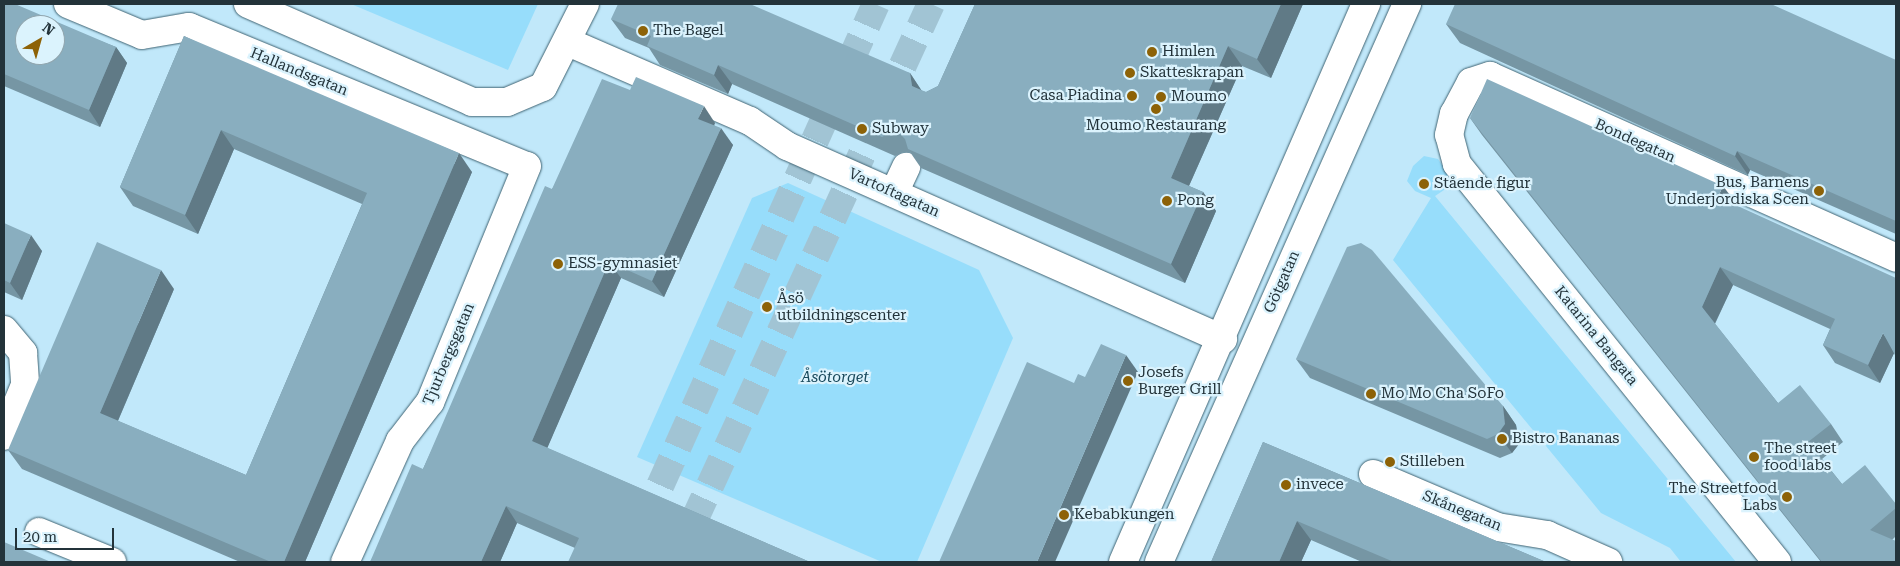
<!DOCTYPE html>
<html>
<head>
<meta charset="utf-8">
<style>
	body { margin:0 }
	#map { position:relative; width:1900px; height:566px; overflow:hidden; background:#c1e8fa; font-family:"Roboto Serif",serif }
	div>[style] { position:absolute }
	[style*='--x'] { left:calc(var(--x)*1px); top:calc(var(--y)*1px); width:calc(var(--w)*1px); rotate:calc(var(--a)*1deg) }
	.green>* { inset:0; background:#97ddfb }
	.highway-tunnel>* { height:28px; margin-top:-14px; transform-origin:0; background:repeating-linear-gradient(90deg,#a1c4d4 0 28px,transparent 0 42px) }
	.roads { filter:drop-shadow(0 0 1px #3f6372) drop-shadow(0 0 1px #3f6372) }
	.minor>* { height:28px; margin:-14px; padding:0 14px; transform-origin:14px; border-radius:14px; background:#fff }
	.wall>* { inset:0; background:#7696a4 }
	.shaded-wall>* { inset:0; background:#607a86 }
	.building>* { inset:0; background:#89aebf }
	.dots>* { width:14px; height:14px; translate:-50% -50%; box-sizing:border-box; border:2px solid #dbf3fd; border-radius:50% }
	span { translate:-50% -50%; white-space:nowrap; text-align:center; line-height:1.15; -webkit-text-stroke:4.5px #dbf3fd; paint-order:stroke }
	.poi-label { font-size:15px; color:#23333a }
	.left { translate:0 -50%; text-align:left }
	.right { translate:-100% -50%; text-align:right }
	.street-label { font-size:15px; color:#23333a }
	.park-label { font-size:15px; color:#19495c; font-style:italic }
	.frame { position:absolute; inset:0; border:5px solid #23333a; pointer-events:none }
	.north { position:absolute; left:15px; top:15px; width:50px; height:50px; box-sizing:border-box; background:#dbf3fd; border:1px solid #91a6af; border-radius:50%; rotate:38deg; font-size:14px; font-weight:700; line-height:20px; text-align:center; color:#23333a }
	.north::after { content:''; display:block; margin:auto; width:18px; height:22px; background:#8d6207; clip-path:polygon(50% 0,100% 100%,50% 72%,0 100%) }
	.scale { position:absolute; left:15px; top:528px; width:99px; height:22px; box-sizing:border-box; border:2px solid #23333a; border-top:0; padding-left:6px; font-size:15px; line-height:18px; white-space:nowrap; color:#23333a; -webkit-text-stroke:4px #dbf3fd; paint-order:stroke }
</style>
</head>
<body>
<div id="map">
	<div class="green">
		<div style="clip-path:polygon(351px 4px,538px 4px,508px 70px)"></div>
		<div style="clip-path:polygon(1424px 156px,1438px 159px,1449px 175px,1444px 190px,1435px 196px,1736px 562px,1681px 562px,1670px 548px,1601px 513px,1393px 260px,1431px 198px,1415px 191px,1407px 181px,1413px 166px)"></div>
		<div style="clip-path:polygon(788px 183px,979px 270px,1013px 338px,917px 562px,882px 562px,637px 457px,752px 198px)"></div>
	</div>
	<div class="highway-tunnel">
		<div style="--x:626;--y:562;--w:611;--a:-65.87"></div>
		<div style="--x:675;--y:562;--w:614;--a:-65.36"></div>
	</div>
	<div class="roads">
		<div class="minor">
			<div style="--x:68;--y:4;--w:80;--a:22.7"></div>
			<div style="--x:142;--y:35;--w:48;--a:-9.7"></div>
			<div style="--x:189;--y:27;--w:365;--a:22.4"></div>
			<div style="--x:527;--y:166;--w:255;--a:112.3"></div>
			<div style="--x:430;--y:402;--w:49;--a:127.6"></div>
			<div style="--x:400;--y:441;--w:133;--a:114.4"></div>
			<div style="--x:248;--y:4;--w:244;--a:23.6"></div>
			<div style="--x:472;--y:102;--w:35;--a:0"></div>
			<div style="--x:507;--y:102;--w:39;--a:-23"></div>
			<div style="--x:543;--y:87;--w:93;--a:-63.2"></div>
			<div style="--x:568;--y:42;--w:198;--a:23.5"></div>
			<div style="--x:750;--y:121;--w:45;--a:34"></div>
			<div style="--x:787;--y:146;--w:477;--a:23.9"></div>
			<div style="--x:894;--y:193;--w:29;--a:-65"></div>
			<div style="--x:4;--y:330;--w:30;--a:50"></div>
			<div style="--x:23;--y:353;--w:32;--a:86"></div>
			<div style="--x:25;--y:385;--w:55;--a:112.4"></div>
			<div style="--x:1373;--y:474;--w:135;--a:23.1"></div>
			<div style="--x:1497;--y:527;--w:51;--a:9.1"></div>
			<div style="--x:1547;--y:535;--w:67;--a:23.9"></div>
			<div style="--x:39;--y:532;--w:79;--a:22.3"></div>
			<div style="--x:1123;--y:562;--w:609;--a:-66.47"></div>
			<div style="--x:1159;--y:562;--w:611;--a:-66.04"></div>
			<div style="--x:1777;--y:562;--w:511;--a:-128.8"></div>
			<div style="--x:1457;--y:164;--w:30;--a:-105"></div>
			<div style="--x:1449;--y:135;--w:22;--a:-77"></div>
			<div style="--x:1454;--y:114;--w:36;--a:-62"></div>
			<div style="--x:1471;--y:82;--w:20;--a:-18"></div>
			<div style="--x:1490;--y:76;--w:445;--a:24.1"></div>
		</div>
	</div>
	<div class="wall">
		<div style="clip-path:polygon(4px 4px,116px 47px,127px 63px,100px 127px,4px 86px)"></div>
		<div style="clip-path:polygon(975px 4px,1303px 4px,1271px 78px,1242px 66px,1189px 186px,1203px 192px,1216px 211px,1185px 283px,921px 168px,910px 152px,904px 152px,895px 156px,732px 84px,728px 94px,660px 65px,649px 48px,625px 38px,611px 19px,910px 73px,922px 91px,926px 92px,938px 86px)"></div>
		<div style="clip-path:polygon(1446px 24px,1896px 60px,1896px 234px,1750px 170px,1748px 175px,1460px 43px)"></div>
		<div style="clip-path:polygon(184px 36px,472px 172px,305px 562px,240px 562px,22px 469px,8px 450px,174px 289px,118px 421px,246px 475px,362px 204px,234px 149px,198px 234px,133px 206px,120px 187px)"></div>
		<div style="clip-path:polygon(630px 90px,715px 123px,714px 125px,733px 145px,664px 297px,621px 278px,547px 448px,810px 562px,575px 548px,517px 523px,500px 562px,370px 562px,423px 469px,552px 189px)"></div>
		<div style="clip-path:polygon(1470px 118px,1736px 203px,1735px 205px,1894px 353px,1880px 383px,1835px 363px,1823px 345px,1830px 329px,1733px 285px,1715px 324px,1778px 403px,1831px 424px,1843px 442px,1822px 459px,1842px 484px,1896px 504px,1896px 536px,1892px 540px,1896px 562px,1821px 562px,1482px 135px)"></div>
		<div style="clip-path:polygon(4px 223px,42px 251px,22px 300px,4px 292px)"></div>
		<div style="clip-path:polygon(1296px 359px,1503px 406px,1516px 425px,1519px 444px,1512px 453px,1500px 458px,1310px 378px)"></div>
		<div style="clip-path:polygon(1263px 442px,1546px 562px,1362px 562px,1311px 540px,1301px 562px,1211px 562px)"></div>
	</div>
	<div class="shaded-wall">
		<div style="clip-path:polygon(1281px 4px,1303px 4px,1271px 78px,1257px 59px)"></div>
		<div style="clip-path:polygon(1228px 46px,1242px 66px,1184px 197px,1171px 178px)"></div>
		<div style="clip-path:polygon(116px 47px,127px 63px,100px 127px,89px 110px)"></div>
		<div style="clip-path:polygon(718px 65px,732px 84px,728px 94px,714px 75px)"></div>
		<div style="clip-path:polygon(910px 73px,923px 93px,912px 86px)"></div>
		<div style="clip-path:polygon(704px 106px,715px 123px,710px 135px,698px 119px)"></div>
		<div style="clip-path:polygon(721px 128px,733px 145px,664px 297px,652px 281px)"></div>
		<div style="clip-path:polygon(221px 130px,234px 149px,198px 234px,185px 215px)"></div>
		<div style="clip-path:polygon(1737px 151px,1750px 170px,1748px 175px,1735px 156px)"></div>
		<div style="clip-path:polygon(459px 153px,472px 172px,305px 562px,284px 562px)"></div>
		<div style="clip-path:polygon(1723px 186px,1736px 203px,1731px 215px,1718px 197px)"></div>
		<div style="clip-path:polygon(1203px 192px,1216px 211px,1185px 283px,1171px 264px)"></div>
		<div style="clip-path:polygon(31px 235px,42px 251px,22px 300px,10px 283px)"></div>
		<div style="clip-path:polygon(609px 262px,621px 278px,543px 458px,532px 441px)"></div>
		<div style="clip-path:polygon(1720px 267px,1733px 285px,1714px 325px,1702px 307px)"></div>
		<div style="clip-path:polygon(161px 270px,174px 289px,113px 432px,100px 413px)"></div>
		<div style="clip-path:polygon(1883px 333px,1895px 351px,1880px 383px,1868px 365px)"></div>
		<div style="clip-path:polygon(1126px 355px,1138px 372px,1055px 562px,1037px 562px)"></div>
		<div style="clip-path:polygon(1503px 406px,1516px 425px,1519px 444px,1512px 453px,1498px 434px)"></div>
		<div style="clip-path:polygon(506px 506px,517px 523px,500px 562px,481px 562px)"></div>
		<div style="clip-path:polygon(1297px 521px,1311px 540px,1301px 562px,1279px 562px)"></div>
	</div>
	<div class="building">
		<div style="clip-path:polygon(evenodd,4px 4px,15px 4px,116px 47px,89px 110px,4px 74px,4px 4px,25px 25px,55px 25px,55px 55px,25px 55px,25px 25px)"></div>
		<div style="clip-path:polygon(618px 4px,750px 4px,910px 73px,912px 86px,926px 92px,938px 86px,975px 4px,1281px 4px,1257px 59px,1228px 46px,1171px 178px,1203px 192px,1171px 264px,908px 149px,905px 139px,899px 133px,891px 132px,882px 137px,718px 65px,714px 75px,647px 46px,651px 36px,611px 19px)"></div>
		<div style="clip-path:polygon(1455px 4px,1771px 4px,1896px 60px,1896px 221px,1737px 151px,1735px 156px,1446px 24px)"></div>
		<div style="clip-path:polygon(184px 36px,459px 153px,284px 562px,271px 562px,8px 450px,97px 242px,161px 270px,100px 413px,246px 475px,367px 193px,221px 130px,185px 215px,120px 187px)"></div>
		<div style="clip-path:polygon(636px 77px,704px 106px,698px 119px,721px 128px,652px 281px,609px 262px,532px 441px,810px 562px,568px 562px,579px 538px,506px 506px,481px 562px,370px 562px,412px 464px,423px 469px,545px 186px,552px 189px,602px 79px,630px 90px)"></div>
		<div style="clip-path:polygon(1487px 79px,1723px 186px,1718px 197px,1896px 278px,1896px 357px,1883px 333px,1868px 365px,1823px 345px,1835px 319px,1720px 267px,1702px 307px,1778px 403px,1800px 385px,1831px 424px,1808px 442px,1842px 484px,1865px 465px,1896px 504px,1896px 508px,1870px 530px,1896px 541px,1896px 562px,1822px 562px,1470px 118px)"></div>
		<div style="clip-path:polygon(4px 223px,31px 235px,10px 283px,4px 280px)"></div>
		<div style="clip-path:polygon(1361px 243px,1372px 250px,1503px 406px,1505px 424px,1498px 434px,1487px 439px,1296px 359px,1347px 247px)"></div>
		<div style="clip-path:polygon(1101px 344px,1126px 355px,1037px 562px,939px 562px,1027px 362px,1074px 383px,1078px 374px,1085px 377px)"></div>
		<div style="clip-path:polygon(1263px 442px,1546px 562px,1394px 562px,1297px 521px,1279px 562px,1211px 562px)"></div>
		<div style="clip-path:polygon(4px 542px,51px 562px,4px 562px)"></div>
	</div>
	<div class="dots">
		<div style="left:643px;top:31px;background:#8d6207"></div>
		<div style="left:1152px;top:52px;background:#8d6207"></div>
		<div style="left:1130px;top:73px;background:#8d6207"></div>
		<div style="left:1132px;top:96px;background:#8d6207"></div>
		<div style="left:1161px;top:97px;background:#8d6207"></div>
		<div style="left:1156px;top:109px;background:#8d6207"></div>
		<div style="left:862px;top:129px;background:#8d6207"></div>
		<div style="left:1424px;top:184px;background:#8d6207"></div>
		<div style="left:1819px;top:191px;background:#8d6207"></div>
		<div style="left:1167px;top:201px;background:#8d6207"></div>
		<div style="left:558px;top:264px;background:#8d6207"></div>
		<div style="left:767px;top:307px;background:#8d6207"></div>
		<div style="left:1128px;top:381px;background:#8d6207"></div>
		<div style="left:1371px;top:394px;background:#8d6207"></div>
		<div style="left:1502px;top:439px;background:#8d6207"></div>
		<div style="left:1754px;top:457px;background:#8d6207"></div>
		<div style="left:1390px;top:462px;background:#8d6207"></div>
		<div style="left:1286px;top:485px;background:#8d6207"></div>
		<div style="left:1787px;top:497px;background:#8d6207"></div>
		<div style="left:1064px;top:515px;background:#8d6207"></div>
	</div>
	<div class="poi-label">
		<span class="left" style="left:653px;top:31px">The Bagel</span>
		<span class="left" style="left:1162px;top:52px">Himlen</span>
		<span class="left" style="left:1140px;top:73px">Skatteskrapan</span>
		<span class="right" style="left:1122px;top:96px">Casa Piadina</span>
		<span class="left" style="left:1171px;top:97px">Moumo</span>
		<span style="left:1156px;top:126px">Moumo Restaurang</span>
		<span class="left" style="left:872px;top:129px">Subway</span>
		<span class="right" style="left:1809px;top:191px">Bus, Barnens<br>Underjordiska Scen</span>
		<span class="left" style="left:1434px;top:184px">Stående figur</span>
		<span class="left" style="left:1177px;top:201px">Pong</span>
		<span class="left" style="left:568px;top:264px">ESS-gymnasiet</span>
		<span class="left" style="left:777px;top:307px">Åsö<br>utbildningscenter</span>
		<span class="left" style="left:1138px;top:381px">Josefs<br>Burger Grill</span>
		<span class="left" style="left:1381px;top:394px">Mo Mo Cha SoFo</span>
		<span class="left" style="left:1512px;top:439px">Bistro Bananas</span>
		<span class="left" style="left:1764px;top:457px">The street<br>food labs</span>
		<span class="left" style="left:1400px;top:462px">Stilleben</span>
		<span class="left" style="left:1296px;top:485px">invece</span>
		<span class="right" style="left:1777px;top:497px">The Streetfood<br>Labs</span>
		<span class="left" style="left:1074px;top:515px">Kebabkungen</span>
	</div>
	<div class="street-label">
		<span style="left:299px;top:72px;rotate:22deg">Hallandsgatan</span>
		<span style="left:1635px;top:141px;rotate:24deg">Bondegatan</span>
		<span style="left:894px;top:193px;rotate:24deg">Vartoftagatan</span>
		<span style="left:1282px;top:282px;rotate:-66deg">Götgatan</span>
		<span style="left:1596px;top:336px;rotate:51deg">Katarina Bangata</span>
		<span style="left:449px;top:354px;rotate:-67deg">Tjurbergsgatan</span>
		<span style="left:1462px;top:511px;rotate:22deg">Skånegatan</span>
	</div>
	<div class="park-label">
		<span style="left:835px;top:378px">Åsötorget</span>
	</div>
	<div class="frame"></div>
	<div class="north">N</div>
	<div class="scale">20 m</div>
</div>
</body>
</html>
